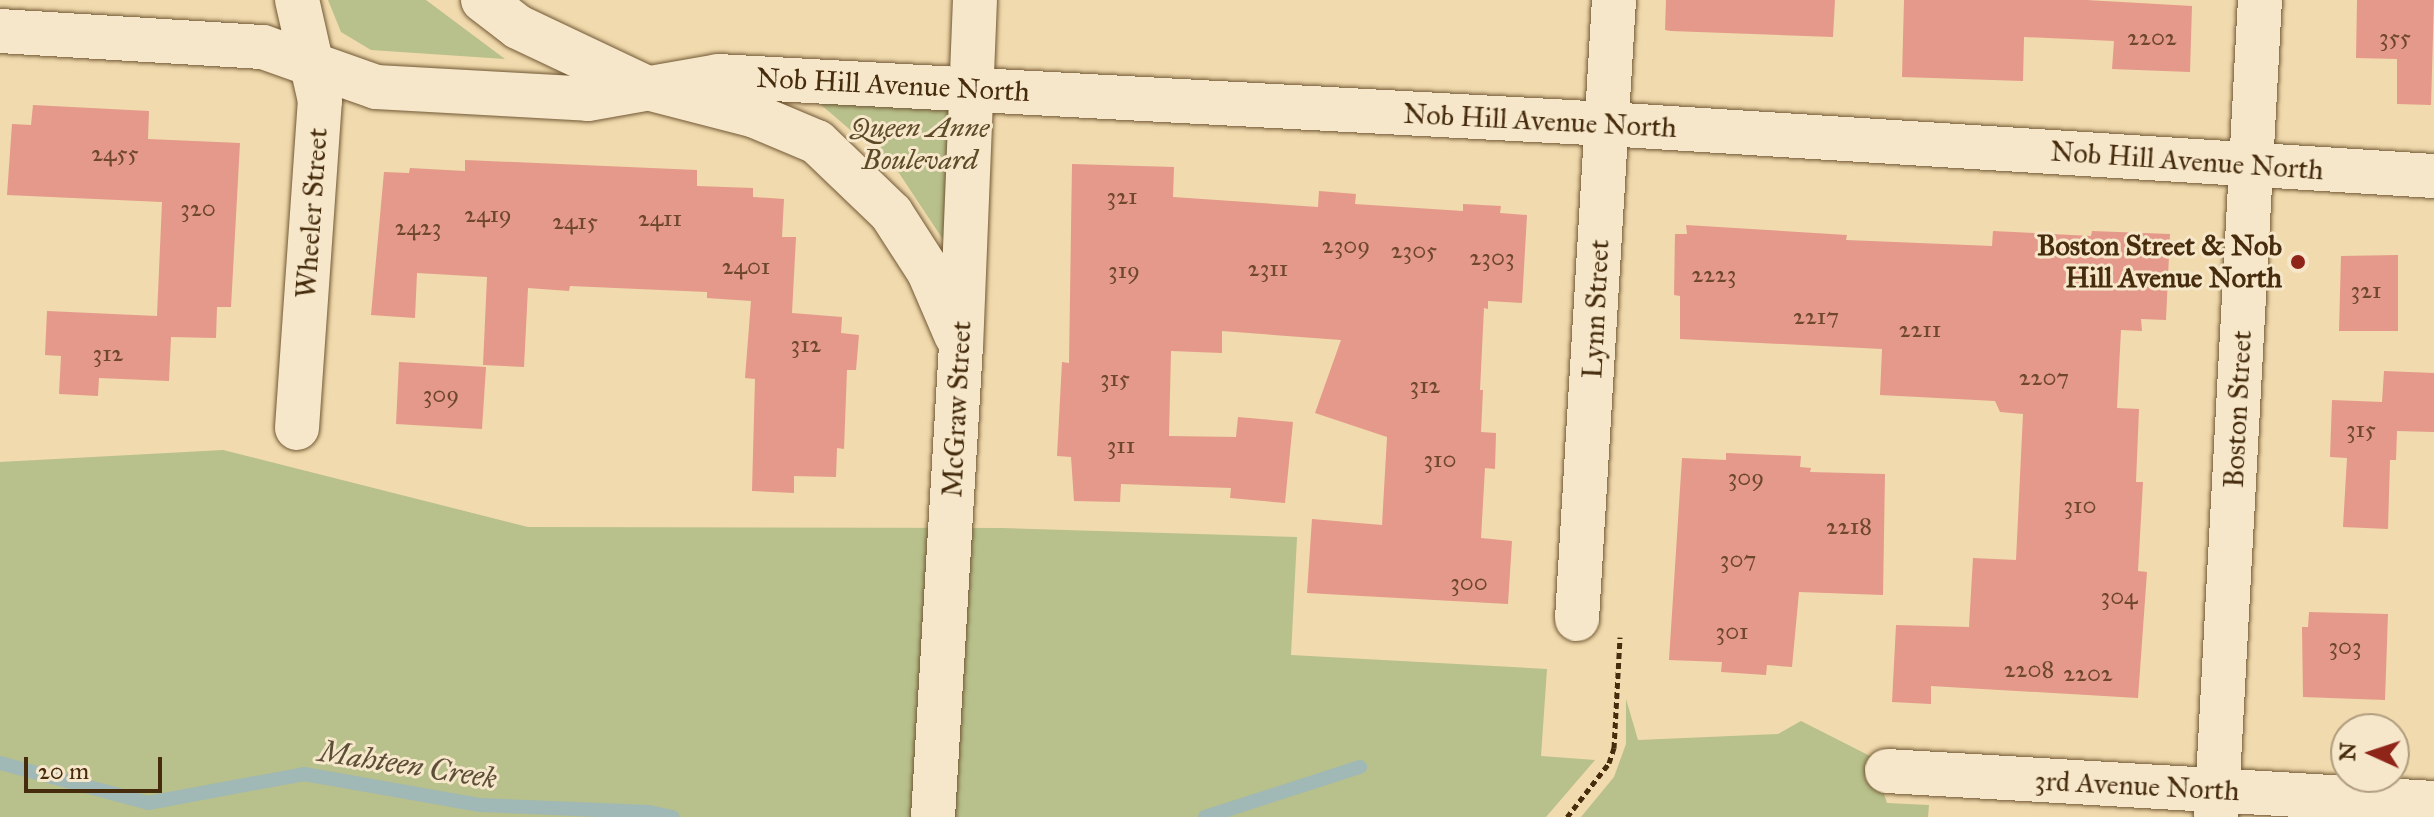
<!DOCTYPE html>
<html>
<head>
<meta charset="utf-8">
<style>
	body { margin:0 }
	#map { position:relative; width:2434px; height:817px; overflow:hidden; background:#f1daad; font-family:"IM FELL Great Primer",serif }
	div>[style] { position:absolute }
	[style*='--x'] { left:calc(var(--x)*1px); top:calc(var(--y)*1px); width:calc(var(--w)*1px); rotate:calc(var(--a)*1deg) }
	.green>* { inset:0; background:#b8c08b }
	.stream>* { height:14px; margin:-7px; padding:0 7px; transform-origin:7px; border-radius:7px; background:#a0b8b6 }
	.building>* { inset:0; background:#e4998a }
	.path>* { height:5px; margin-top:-2.5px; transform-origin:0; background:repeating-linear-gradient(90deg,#462c0d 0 6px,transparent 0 10px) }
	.roads { filter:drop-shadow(0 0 2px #715835) drop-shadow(0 0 2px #715835) }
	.minor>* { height:44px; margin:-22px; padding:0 22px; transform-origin:22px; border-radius:22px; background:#f6e7ca }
	.tertiary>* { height:44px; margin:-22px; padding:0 22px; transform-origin:22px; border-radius:22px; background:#f6e7ca }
	.dots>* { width:22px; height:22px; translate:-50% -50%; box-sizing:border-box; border:4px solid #f6e7ca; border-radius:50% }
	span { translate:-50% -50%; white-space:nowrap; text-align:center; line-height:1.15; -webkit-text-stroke:6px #f6e7ca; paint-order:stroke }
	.number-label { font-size:24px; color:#6e472c }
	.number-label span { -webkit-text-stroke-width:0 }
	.street-label { font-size:28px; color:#462c0d }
	.park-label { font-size:28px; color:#5d4a26; font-style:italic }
	.poi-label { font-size:28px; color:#462c0d; font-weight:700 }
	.right { translate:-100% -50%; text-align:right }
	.water-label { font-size:30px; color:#5c4f37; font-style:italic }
	.north { position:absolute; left:2330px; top:713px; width:80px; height:80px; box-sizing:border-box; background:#f6e7ca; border:2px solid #b09c7e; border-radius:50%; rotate:273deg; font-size:22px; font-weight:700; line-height:32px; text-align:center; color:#462c0d }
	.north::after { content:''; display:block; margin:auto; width:28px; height:36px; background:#8f2418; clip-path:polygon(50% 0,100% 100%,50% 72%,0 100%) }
	.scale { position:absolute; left:24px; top:757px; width:138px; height:36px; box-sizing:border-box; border:4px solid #462c0d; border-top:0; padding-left:10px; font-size:24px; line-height:28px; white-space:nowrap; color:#462c0d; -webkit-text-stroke:6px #f6e7ca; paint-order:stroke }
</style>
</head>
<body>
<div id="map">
	<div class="green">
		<div style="clip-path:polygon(328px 0,426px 0,505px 59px,371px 50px,341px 32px)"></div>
		<div style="clip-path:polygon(819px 103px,958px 111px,952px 253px,897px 170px)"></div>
		<div style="clip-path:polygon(223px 450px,528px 527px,1002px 528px,1297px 537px,1291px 655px,1547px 669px,1541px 756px,1595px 760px,1546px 817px,0 817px,0 462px)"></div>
		<div style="clip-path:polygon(1626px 699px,1638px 740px,1778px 734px,1801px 721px,1872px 757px,1887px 803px,1929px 805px,1928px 817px,1581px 817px,1614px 777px,1626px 744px)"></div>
	</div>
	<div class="stream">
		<div style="--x:0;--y:763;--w:153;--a:15.1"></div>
		<div style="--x:148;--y:803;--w:159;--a:-10.5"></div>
		<div style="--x:304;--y:774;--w:179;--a:10"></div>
		<div style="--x:480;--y:805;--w:169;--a:2.4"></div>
		<div style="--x:649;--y:812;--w:24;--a:12"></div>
		<div style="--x:1205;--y:817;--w:163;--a:-17.9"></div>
	</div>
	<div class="building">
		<div style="clip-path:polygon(1666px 0,1835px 0,1833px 37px,1671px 31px,1665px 30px)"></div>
		<div style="clip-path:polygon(1904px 0,2086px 0,2192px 6px,2190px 72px,2112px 69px,2114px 41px,2024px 37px,2023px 81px,1902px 77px)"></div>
		<div style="clip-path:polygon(2357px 0,2434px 0,2431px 105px,2397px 104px,2397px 59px,2356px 58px)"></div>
		<div style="clip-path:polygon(33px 105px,149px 111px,148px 139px,240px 143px,231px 307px,217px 307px,216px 338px,171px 337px,169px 381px,99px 378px,98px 396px,59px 394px,61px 356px,45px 355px,47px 311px,157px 316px,162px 202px,7px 195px,12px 124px,31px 125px)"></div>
		<div style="clip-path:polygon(465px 160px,697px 170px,697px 186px,753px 188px,753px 197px,784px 199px,782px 237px,796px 237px,792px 313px,842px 317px,841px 333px,859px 335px,856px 370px,847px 370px,844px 449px,837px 448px,836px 477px,794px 476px,794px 493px,752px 491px,755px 379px,745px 378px,751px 301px,707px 298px,707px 292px,570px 286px,569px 291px,528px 288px,524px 367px,483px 365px,487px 277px,417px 273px,415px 318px,371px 315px,384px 172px,409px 173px,410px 168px,465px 171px)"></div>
		<div style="clip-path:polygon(1072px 164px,1174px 167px,1173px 197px,1318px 207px,1319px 191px,1356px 194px,1355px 204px,1463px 211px,1463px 204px,1501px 206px,1500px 213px,1527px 215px,1522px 303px,1488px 301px,1488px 309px,1484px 308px,1480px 390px,1483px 390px,1481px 432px,1496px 433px,1495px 469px,1485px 468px,1481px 538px,1512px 541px,1508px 604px,1307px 593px,1312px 519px,1382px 525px,1387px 437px,1315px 413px,1341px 340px,1222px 331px,1222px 353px,1171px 351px,1169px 436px,1236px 437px,1238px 417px,1293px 422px,1285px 503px,1230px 498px,1231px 488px,1121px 484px,1120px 502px,1074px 501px,1071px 457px,1057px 456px,1062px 362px,1069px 363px)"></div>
		<div style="clip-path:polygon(1686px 225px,1847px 235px,1846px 240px,1992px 246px,1993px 231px,2091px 236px,2092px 231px,2170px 234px,2166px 320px,2141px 319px,2142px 331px,2121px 330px,2117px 408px,2139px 409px,2136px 482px,2143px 482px,2138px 571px,2147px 572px,2138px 698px,1931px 686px,1931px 704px,1892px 702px,1896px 625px,1969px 627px,1973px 558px,2016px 560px,2023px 414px,2000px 412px,1995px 401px,1880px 395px,1882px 349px,1680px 339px,1680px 296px,1674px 295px,1675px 234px,1687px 234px)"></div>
		<div style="clip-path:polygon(2398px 255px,2398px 331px,2339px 331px,2341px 256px)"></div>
		<div style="clip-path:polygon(399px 362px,486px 367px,482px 429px,396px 424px)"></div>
		<div style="clip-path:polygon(2384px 371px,2434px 373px,2434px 432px,2397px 431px,2396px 460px,2390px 460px,2388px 529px,2343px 527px,2347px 458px,2330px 457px,2332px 400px,2382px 402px)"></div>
		<div style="clip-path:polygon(1726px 453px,1801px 456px,1800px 467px,1811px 468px,1810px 472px,1885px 474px,1883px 595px,1799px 592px,1792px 667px,1767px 665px,1766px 675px,1721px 672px,1722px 662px,1669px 660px,1682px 458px,1726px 460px)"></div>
		<div style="clip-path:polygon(2309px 612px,2388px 614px,2385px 700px,2303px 697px,2302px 627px,2308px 627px)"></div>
	</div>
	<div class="path">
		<div style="--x:1567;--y:817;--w:68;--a:-52.1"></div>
		<div style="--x:1609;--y:763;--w:16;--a:-72"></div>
		<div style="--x:1614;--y:748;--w:111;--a:-86.9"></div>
	</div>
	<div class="roads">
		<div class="minor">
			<div style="--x:483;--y:0;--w:44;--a:37.6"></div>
			<div style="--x:518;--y:27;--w:143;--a:25.3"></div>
			<div style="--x:647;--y:88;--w:112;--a:14.5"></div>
			<div style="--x:755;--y:116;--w:67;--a:22.8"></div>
			<div style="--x:817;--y:142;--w:103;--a:43.8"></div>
			<div style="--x:891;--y:213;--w:70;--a:57.2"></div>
			<div style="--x:929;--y:272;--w:69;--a:66.8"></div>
			<div style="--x:0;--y:31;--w:263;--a:3.5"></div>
			<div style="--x:263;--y:47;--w:120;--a:19.5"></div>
			<div style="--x:376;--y:87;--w:212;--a:3.2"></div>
			<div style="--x:588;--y:99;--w:132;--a:-10"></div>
			<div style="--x:718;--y:76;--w:890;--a:3.09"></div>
			<div style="--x:1607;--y:124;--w:829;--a:3.6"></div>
			<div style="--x:297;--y:428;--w:328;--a:-86"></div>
			<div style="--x:320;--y:101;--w:104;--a:-102.8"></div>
			<div style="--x:1577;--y:619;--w:620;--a:-86.58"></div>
			<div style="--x:1887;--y:771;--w:548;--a:3.35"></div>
			<div style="--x:933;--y:817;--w:470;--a:-86.6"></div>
			<div style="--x:961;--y:348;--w:348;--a:-87.7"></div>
		</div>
		<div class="tertiary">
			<div style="--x:2216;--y:817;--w:818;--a:-86.92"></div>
		</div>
	</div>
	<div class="dots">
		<div style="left:2298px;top:262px;background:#8f2418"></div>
	</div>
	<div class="number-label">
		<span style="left:2152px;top:38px">2202</span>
		<span style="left:2395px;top:38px">355</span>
		<span style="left:115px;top:154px">2455</span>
		<span style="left:1122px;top:197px">321</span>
		<span style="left:198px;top:209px">320</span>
		<span style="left:488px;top:215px">2419</span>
		<span style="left:660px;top:219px">2411</span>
		<span style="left:575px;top:222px">2415</span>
		<span style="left:418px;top:228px">2423</span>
		<span style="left:1346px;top:246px">2309</span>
		<span style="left:1414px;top:251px">2305</span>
		<span style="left:1492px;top:258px">2303</span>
		<span style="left:746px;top:267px">2401</span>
		<span style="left:1268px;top:269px">2311</span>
		<span style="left:1124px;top:271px">319</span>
		<span style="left:1714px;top:275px">2223</span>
		<span style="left:2366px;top:291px">321</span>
		<span style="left:1816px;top:317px">2217</span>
		<span style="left:1920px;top:330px">2211</span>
		<span style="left:806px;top:345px">312</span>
		<span style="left:108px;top:354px">312</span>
		<span style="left:2044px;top:378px">2207</span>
		<span style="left:1115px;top:379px">315</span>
		<span style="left:1425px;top:386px">312</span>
		<span style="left:441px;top:395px">309</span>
		<span style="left:2361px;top:430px">315</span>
		<span style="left:1121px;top:446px">311</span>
		<span style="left:1440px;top:460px">310</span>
		<span style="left:1746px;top:478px">309</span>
		<span style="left:2080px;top:506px">310</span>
		<span style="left:1849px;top:527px">2218</span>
		<span style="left:1738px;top:560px">307</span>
		<span style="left:1469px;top:583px">300</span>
		<span style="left:2119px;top:597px">304</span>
		<span style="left:1732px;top:632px">301</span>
		<span style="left:2345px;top:647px">303</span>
		<span style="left:2029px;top:670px">2208</span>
		<span style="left:2088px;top:674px">2202</span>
	</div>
	<div class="street-label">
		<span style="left:893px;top:85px;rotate:3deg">Nob Hill Avenue North</span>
		<span style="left:1540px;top:121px;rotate:3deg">Nob Hill Avenue North</span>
		<span style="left:2187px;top:161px;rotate:4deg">Nob Hill Avenue North</span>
		<span style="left:312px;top:213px;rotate:-86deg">Wheeler Street</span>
		<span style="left:1596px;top:309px;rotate:-87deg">Lynn Street</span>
		<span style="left:957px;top:409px;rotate:-87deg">McGraw Street</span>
		<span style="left:2238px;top:409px;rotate:-87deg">Boston Street</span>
		<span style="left:2137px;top:786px;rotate:3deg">3rd Avenue North</span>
	</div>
	<div class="park-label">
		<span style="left:920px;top:144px">Queen Anne<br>Boulevard</span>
	</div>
	<div class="poi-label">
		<span class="right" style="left:2282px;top:262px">Boston Street &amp; Nob<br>Hill Avenue North</span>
	</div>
	<div class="water-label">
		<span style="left:408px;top:765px;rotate:9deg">Mahteen Creek</span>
	</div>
	<div class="north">N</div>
	<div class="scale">20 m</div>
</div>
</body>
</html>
